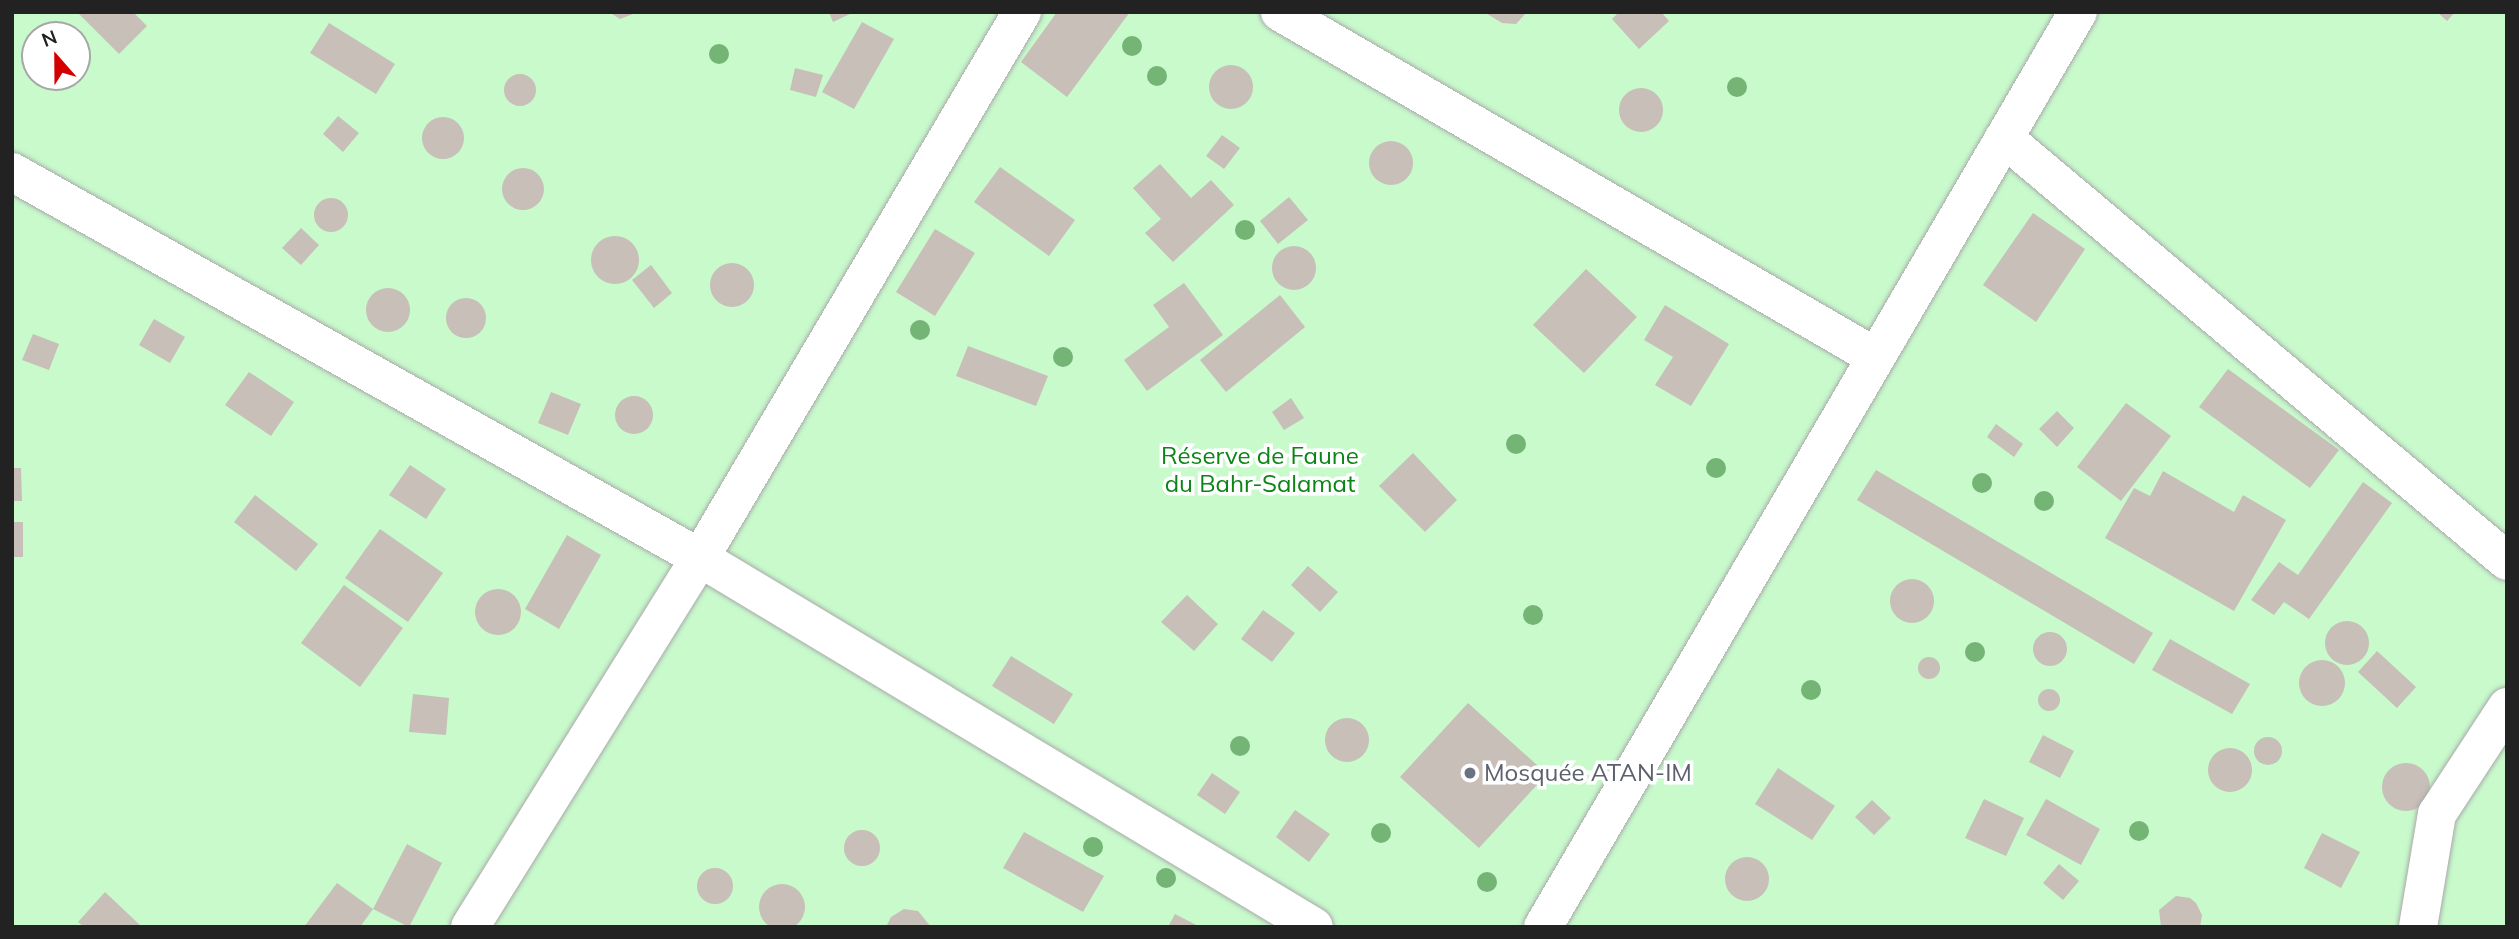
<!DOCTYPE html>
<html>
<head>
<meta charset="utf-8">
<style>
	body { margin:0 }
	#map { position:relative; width:2519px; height:939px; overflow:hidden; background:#f2efe9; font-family:Mulish,sans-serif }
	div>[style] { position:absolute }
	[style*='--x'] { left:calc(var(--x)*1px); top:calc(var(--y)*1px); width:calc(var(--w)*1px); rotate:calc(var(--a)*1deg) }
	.park>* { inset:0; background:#c8facc }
	.building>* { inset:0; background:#c7bfb8 }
	.round { border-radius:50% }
	.roads { filter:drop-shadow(0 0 2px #a9a9a9) drop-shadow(0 0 2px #a9a9a9) }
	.street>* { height:38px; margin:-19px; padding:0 19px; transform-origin:19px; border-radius:19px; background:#fff }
	.trees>* { width:20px; height:20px; margin:-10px; border-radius:50%; background:#74b475 }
	.dots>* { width:19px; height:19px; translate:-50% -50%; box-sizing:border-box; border:4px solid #fff; border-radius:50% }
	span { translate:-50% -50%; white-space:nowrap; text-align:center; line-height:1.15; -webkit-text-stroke:7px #fff; paint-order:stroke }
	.park-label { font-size:24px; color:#0c8416 }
	.worship-label { font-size:24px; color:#5b616d }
	.left { translate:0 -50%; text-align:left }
	.frame { position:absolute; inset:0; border:14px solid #222; pointer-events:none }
	.north { position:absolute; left:21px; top:21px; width:70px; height:70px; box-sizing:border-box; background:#fff; border:2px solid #a7a7a7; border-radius:50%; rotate:339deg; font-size:19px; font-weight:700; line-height:28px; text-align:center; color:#222 }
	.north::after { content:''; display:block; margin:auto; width:24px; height:32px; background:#d40000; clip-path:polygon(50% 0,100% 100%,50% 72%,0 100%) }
</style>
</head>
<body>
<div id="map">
	<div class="park">
		<div style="clip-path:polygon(evenodd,12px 12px,2507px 12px,2507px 927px,12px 927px,12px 12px,35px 35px,77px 35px,77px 77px,35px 77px,35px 35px)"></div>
	</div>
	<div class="building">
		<div style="clip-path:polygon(77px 12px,133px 12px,147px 26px,119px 54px)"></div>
		<div style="clip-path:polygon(609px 12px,638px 12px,620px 19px)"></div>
		<div style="clip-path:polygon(829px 12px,854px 12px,833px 22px)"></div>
		<div style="clip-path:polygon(1057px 12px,1130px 12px,1067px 97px,1021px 62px)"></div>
		<div style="clip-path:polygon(1484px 12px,1527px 12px,1516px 24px,1502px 23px)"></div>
		<div style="clip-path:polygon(1619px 12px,1661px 12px,1669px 21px,1639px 49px,1612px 19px)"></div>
		<div style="clip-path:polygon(2437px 12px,2455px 12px,2447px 21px)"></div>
		<div style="clip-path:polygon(862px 22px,894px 39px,854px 109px,822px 92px)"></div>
		<div style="clip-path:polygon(329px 23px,395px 64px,376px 94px,310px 53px)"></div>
		<div class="round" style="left:1209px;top:65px;width:44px;height:44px"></div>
		<div style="clip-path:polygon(795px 68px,823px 75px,816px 97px,790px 90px)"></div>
		<div class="round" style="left:504px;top:74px;width:32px;height:32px"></div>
		<div class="round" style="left:1619px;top:88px;width:44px;height:44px"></div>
		<div style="clip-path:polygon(338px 116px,359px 133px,343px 152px,323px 134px)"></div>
		<div class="round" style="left:422px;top:117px;width:42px;height:42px"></div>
		<div style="clip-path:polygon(1222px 135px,1240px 148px,1224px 169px,1206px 156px)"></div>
		<div class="round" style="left:1369px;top:141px;width:44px;height:44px"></div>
		<div style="clip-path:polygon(1160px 164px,1191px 198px,1211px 180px,1234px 205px,1173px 262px,1145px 233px,1161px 219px,1133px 188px)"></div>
		<div style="clip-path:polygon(1000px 167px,1075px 220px,1049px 256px,974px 202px)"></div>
		<div class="round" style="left:502px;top:168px;width:42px;height:42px"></div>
		<div style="clip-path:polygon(1289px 197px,1308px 220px,1278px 244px,1260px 221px)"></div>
		<div class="round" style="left:314px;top:198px;width:34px;height:34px"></div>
		<div style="clip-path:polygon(2033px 213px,2085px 249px,2036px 322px,1983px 285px)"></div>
		<div style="clip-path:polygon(301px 228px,319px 245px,301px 265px,282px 248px)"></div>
		<div style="clip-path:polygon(935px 229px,975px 253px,935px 316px,896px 292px)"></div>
		<div class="round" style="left:591px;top:236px;width:48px;height:48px"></div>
		<div class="round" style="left:1272px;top:246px;width:44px;height:44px"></div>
		<div class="round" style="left:710px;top:263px;width:44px;height:44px"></div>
		<div style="clip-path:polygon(651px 265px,672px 293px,654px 308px,632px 280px)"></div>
		<div style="clip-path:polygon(1586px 269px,1637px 317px,1584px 373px,1533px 325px)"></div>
		<div style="clip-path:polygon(1184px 283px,1223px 335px,1147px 391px,1124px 360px,1169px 327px,1153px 305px)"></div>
		<div class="round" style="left:366px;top:288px;width:44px;height:44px"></div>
		<div style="clip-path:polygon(1280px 295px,1305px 327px,1226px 392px,1200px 360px)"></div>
		<div class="round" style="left:446px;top:298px;width:40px;height:40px"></div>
		<div style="clip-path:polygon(1665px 305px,1729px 344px,1691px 406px,1655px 385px,1673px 357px,1644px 340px)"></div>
		<div style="clip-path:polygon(154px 319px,185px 337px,170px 363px,139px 345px)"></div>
		<div style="clip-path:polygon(33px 334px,59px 344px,49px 370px,22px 360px)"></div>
		<div style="clip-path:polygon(968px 346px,1048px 376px,1036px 406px,956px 376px)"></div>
		<div style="clip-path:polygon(2228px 369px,2339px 450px,2310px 488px,2199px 407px)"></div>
		<div style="clip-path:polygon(249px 372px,294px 402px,271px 436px,225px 405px)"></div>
		<div style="clip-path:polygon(551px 392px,581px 404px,568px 435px,538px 423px)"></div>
		<div class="round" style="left:615px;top:396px;width:38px;height:38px"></div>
		<div style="clip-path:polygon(1291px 398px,1304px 418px,1284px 430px,1272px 412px)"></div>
		<div style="clip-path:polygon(2126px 403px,2171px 436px,2121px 501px,2077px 467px)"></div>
		<div style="clip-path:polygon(2057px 411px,2074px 428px,2057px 447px,2039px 429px)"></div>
		<div style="clip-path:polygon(1996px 424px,2023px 444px,2014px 457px,1987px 437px)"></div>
		<div style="clip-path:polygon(1413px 453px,1457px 500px,1425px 532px,1379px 486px)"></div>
		<div style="clip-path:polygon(410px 465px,446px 489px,426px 519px,389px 495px)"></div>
		<div style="clip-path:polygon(12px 468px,21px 468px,22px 501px,12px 501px)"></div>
		<div style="clip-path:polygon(1876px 470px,2153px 633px,2134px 664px,1857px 500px)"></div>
		<div style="clip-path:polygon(2163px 471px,2234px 512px,2243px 495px,2286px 520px,2234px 611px,2105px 538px,2134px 488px,2150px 496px)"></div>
		<div style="clip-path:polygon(2363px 482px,2392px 503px,2309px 619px,2284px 602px,2274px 615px,2251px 600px,2279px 562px,2298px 575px)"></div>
		<div style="clip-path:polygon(255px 495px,318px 544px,296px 571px,234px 522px)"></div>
		<div style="clip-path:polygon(12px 522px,23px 522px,23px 557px,12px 557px)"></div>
		<div style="clip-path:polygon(380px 529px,443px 573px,408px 622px,345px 578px)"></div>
		<div style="clip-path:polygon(567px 535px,601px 555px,559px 629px,525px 609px)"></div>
		<div style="clip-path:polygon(1308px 566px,1338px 592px,1320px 612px,1291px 585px)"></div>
		<div class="round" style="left:1890px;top:579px;width:44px;height:44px"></div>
		<div style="clip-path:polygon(344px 585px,403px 628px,360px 687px,301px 643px)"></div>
		<div class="round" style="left:475px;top:589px;width:46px;height:46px"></div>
		<div style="clip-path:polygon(1187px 595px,1218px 624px,1194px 651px,1161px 622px)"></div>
		<div style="clip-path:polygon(1263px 610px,1295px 633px,1272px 662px,1241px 639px)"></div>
		<div class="round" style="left:2325px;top:621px;width:44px;height:44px"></div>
		<div class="round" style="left:2033px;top:632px;width:34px;height:34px"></div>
		<div style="clip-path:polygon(2170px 639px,2250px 684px,2232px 714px,2152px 670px)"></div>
		<div style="clip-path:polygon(2377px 651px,2416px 687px,2397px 708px,2358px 672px)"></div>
		<div style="clip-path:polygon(1011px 656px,1073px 694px,1054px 724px,992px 686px)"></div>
		<div class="round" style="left:1918px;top:657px;width:22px;height:22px"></div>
		<div class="round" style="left:2299px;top:660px;width:46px;height:46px"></div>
		<div class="round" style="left:2038px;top:689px;width:22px;height:22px"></div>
		<div style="clip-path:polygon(413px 694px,449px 698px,446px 735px,409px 732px)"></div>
		<div style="clip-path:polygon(1468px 703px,1547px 774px,1479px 848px,1400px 777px)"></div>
		<div class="round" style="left:1325px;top:718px;width:44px;height:44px"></div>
		<div style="clip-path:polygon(2043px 735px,2074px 751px,2060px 778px,2029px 762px)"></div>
		<div class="round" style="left:2254px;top:737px;width:28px;height:28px"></div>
		<div class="round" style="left:2208px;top:748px;width:44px;height:44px"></div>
		<div class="round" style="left:2382px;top:763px;width:48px;height:48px"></div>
		<div style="clip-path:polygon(1778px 768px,1835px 806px,1812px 840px,1755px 804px)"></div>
		<div style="clip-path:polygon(1212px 773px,1240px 792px,1225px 814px,1197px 795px)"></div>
		<div style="clip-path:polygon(1984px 799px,2024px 818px,2006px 856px,1965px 838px)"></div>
		<div style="clip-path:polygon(2046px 799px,2100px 829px,2081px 865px,2026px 835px)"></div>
		<div style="clip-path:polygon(1872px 800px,1891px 818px,1874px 835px,1855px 817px)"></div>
		<div style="clip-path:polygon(1295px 810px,1330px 834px,1309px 862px,1276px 837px)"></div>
		<div class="round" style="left:844px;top:830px;width:36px;height:36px"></div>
		<div style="clip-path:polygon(1024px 832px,1104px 876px,1083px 912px,1003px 868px)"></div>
		<div style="clip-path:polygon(2322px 833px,2360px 852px,2341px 888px,2304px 868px)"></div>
		<div style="clip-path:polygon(407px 844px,442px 863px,409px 927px,373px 909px)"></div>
		<div class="round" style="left:1725px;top:857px;width:44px;height:44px"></div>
		<div style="clip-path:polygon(2059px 864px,2079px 881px,2063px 900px,2043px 883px)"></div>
		<div class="round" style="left:697px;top:868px;width:36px;height:36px"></div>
		<div style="clip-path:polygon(337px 883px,373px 909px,360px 927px,304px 927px)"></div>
		<div class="round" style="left:759px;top:884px;width:46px;height:46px"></div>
		<div style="clip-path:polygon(105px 892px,142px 927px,84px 927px,78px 922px)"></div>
		<div style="clip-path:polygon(2176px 896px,2190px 898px,2196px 903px,2202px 915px,2200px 927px,2161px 927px,2159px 910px)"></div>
		<div style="clip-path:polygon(904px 909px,918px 911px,931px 927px,886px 927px,891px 917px)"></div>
		<div style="clip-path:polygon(1175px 914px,1200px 927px,1168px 927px)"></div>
	</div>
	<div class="roads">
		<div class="street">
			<div style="--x:1280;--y:12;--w:686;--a:30.08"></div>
			<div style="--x:2004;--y:138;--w:657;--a:40.06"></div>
			<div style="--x:12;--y:172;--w:789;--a:29.29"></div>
			<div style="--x:700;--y:558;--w:716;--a:31"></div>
			<div style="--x:470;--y:927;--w:435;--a:-58.1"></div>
			<div style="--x:700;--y:558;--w:634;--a:-59.47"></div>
			<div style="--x:1543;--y:927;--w:1060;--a:-59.69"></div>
			<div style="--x:2418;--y:927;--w:115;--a:-80.5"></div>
			<div style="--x:2437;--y:814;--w:128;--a:-56.8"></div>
		</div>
	</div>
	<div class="trees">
		<div style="left:1132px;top:46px"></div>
		<div style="left:719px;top:54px"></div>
		<div style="left:1157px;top:76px"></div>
		<div style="left:1737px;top:87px"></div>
		<div style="left:1245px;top:230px"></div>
		<div style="left:920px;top:330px"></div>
		<div style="left:1063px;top:357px"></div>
		<div style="left:1516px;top:444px"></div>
		<div style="left:1716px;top:468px"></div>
		<div style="left:1982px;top:483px"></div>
		<div style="left:2044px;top:501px"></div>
		<div style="left:1533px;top:615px"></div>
		<div style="left:1975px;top:652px"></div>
		<div style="left:1811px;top:690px"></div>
		<div style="left:1240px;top:746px"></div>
		<div style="left:2139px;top:831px"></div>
		<div style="left:1381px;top:833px"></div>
		<div style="left:1093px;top:847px"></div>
		<div style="left:1166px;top:878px"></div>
		<div style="left:1487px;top:882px"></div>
	</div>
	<div class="dots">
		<div style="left:1470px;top:773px;background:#6b7280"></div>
	</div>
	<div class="park-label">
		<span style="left:1260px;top:470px">Réserve de Faune<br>du Bahr-Salamat</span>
	</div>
	<div class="worship-label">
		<span class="left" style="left:1484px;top:773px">Mosquée ATAN-IM</span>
	</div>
	<div class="frame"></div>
	<div class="north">N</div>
</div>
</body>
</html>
